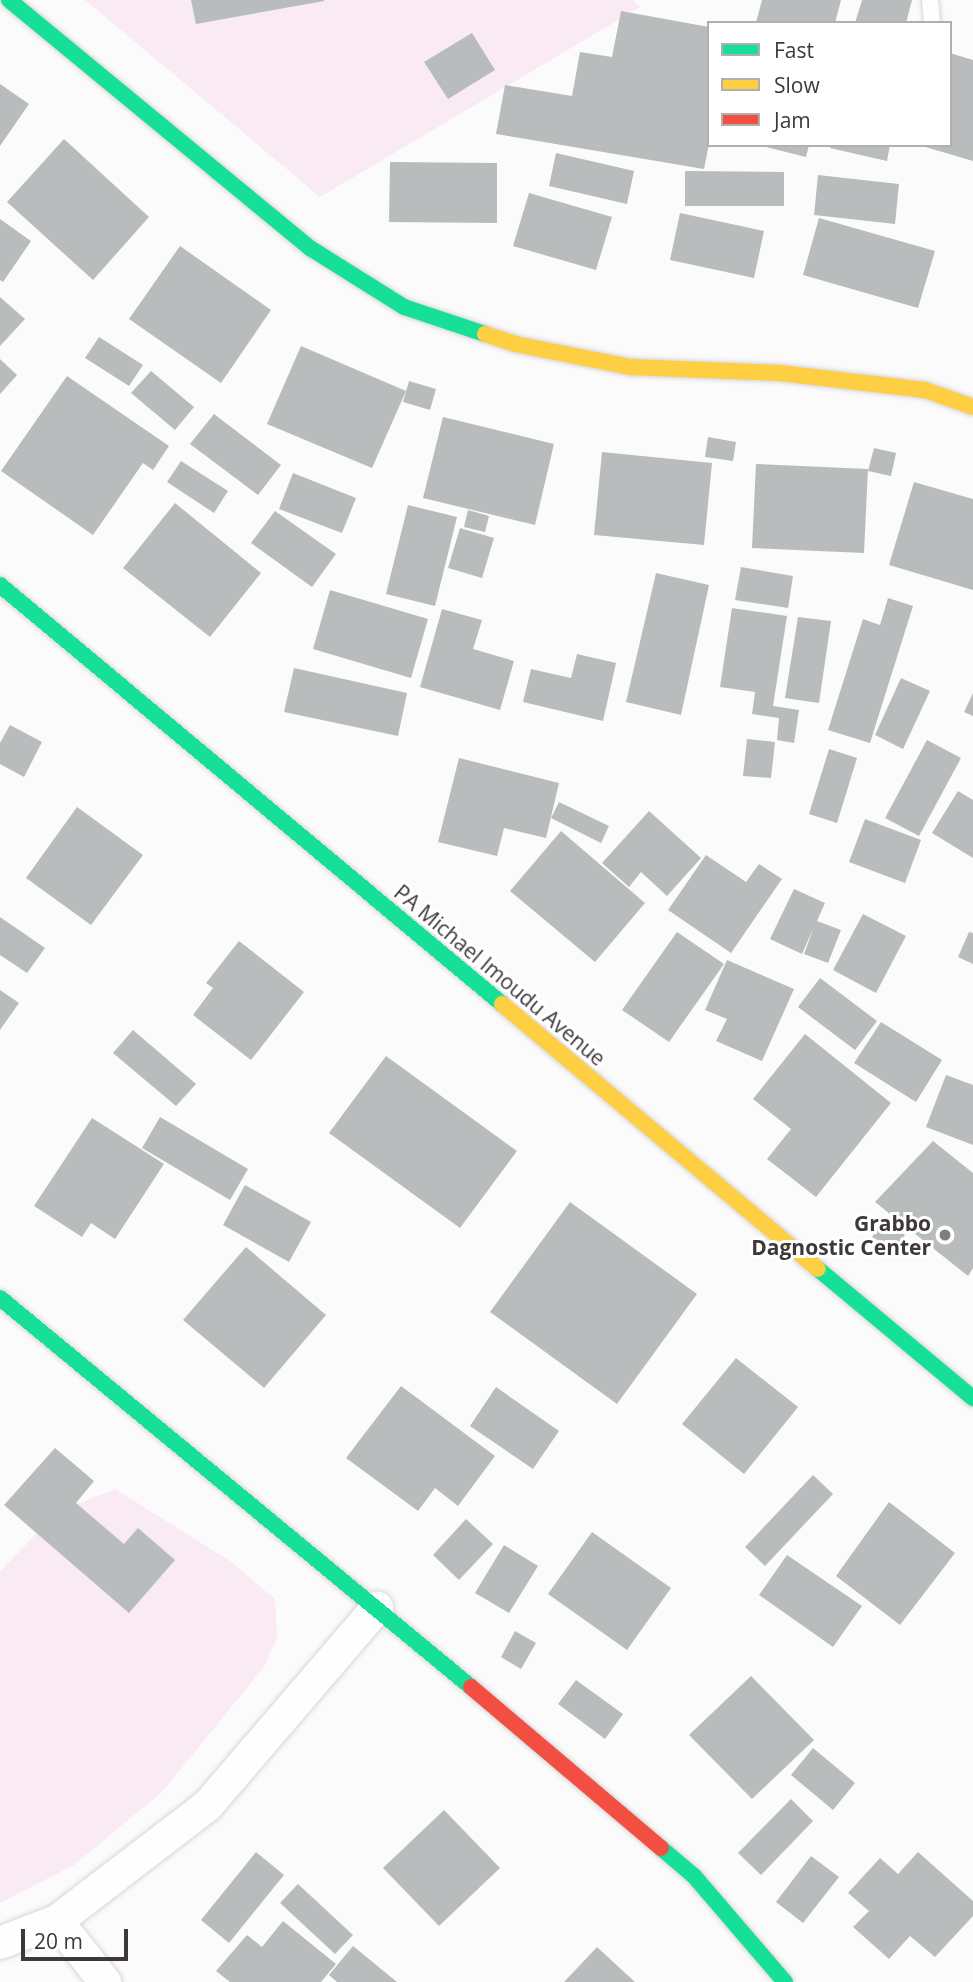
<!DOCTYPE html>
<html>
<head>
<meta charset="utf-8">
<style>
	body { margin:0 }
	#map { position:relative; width:973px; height:1982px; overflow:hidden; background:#fcfbfc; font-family:"Open Sans",sans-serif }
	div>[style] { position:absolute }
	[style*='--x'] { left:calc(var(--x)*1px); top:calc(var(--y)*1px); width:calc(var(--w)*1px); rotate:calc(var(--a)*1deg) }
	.green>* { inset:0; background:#faeaf4 }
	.building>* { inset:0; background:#b9bcbc }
	.roads { filter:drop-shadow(0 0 2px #d8d5d7) drop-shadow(0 0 2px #d8d5d7) }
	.lane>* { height:16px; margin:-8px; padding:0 8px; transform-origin:8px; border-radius:8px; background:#fffeff }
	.street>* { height:32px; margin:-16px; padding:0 16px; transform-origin:16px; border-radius:16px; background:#fffeff }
	.fast>* { height:16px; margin:-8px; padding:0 8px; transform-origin:8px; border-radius:8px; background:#16e098 }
	.slow>* { height:16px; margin:-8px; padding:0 8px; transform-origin:8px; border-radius:8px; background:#ffcf43 }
	.jam>* { height:16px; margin:-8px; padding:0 8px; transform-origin:8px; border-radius:8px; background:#f24e42 }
	.dots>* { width:19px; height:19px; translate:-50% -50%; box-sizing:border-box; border:4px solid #fff; border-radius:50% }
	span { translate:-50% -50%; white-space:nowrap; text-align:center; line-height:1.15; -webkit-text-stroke:6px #fff; paint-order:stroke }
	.street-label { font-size:21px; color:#3e383b }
	.poi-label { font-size:21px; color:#3e383b; font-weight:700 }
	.right { translate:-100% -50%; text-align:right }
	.legend { position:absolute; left:707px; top:21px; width:245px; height:126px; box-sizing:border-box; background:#fff; border:2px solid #b2afb1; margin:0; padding:9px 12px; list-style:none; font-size:21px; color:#3e383b }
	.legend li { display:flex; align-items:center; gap:14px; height:35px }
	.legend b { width:35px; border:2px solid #b2afb1 }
	.scale { position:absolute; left:21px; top:1929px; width:107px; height:32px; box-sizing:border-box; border:4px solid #3e383b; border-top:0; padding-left:9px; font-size:21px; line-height:24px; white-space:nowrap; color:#3e383b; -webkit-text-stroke:5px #fff; paint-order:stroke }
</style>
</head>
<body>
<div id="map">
	<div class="green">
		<div style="clip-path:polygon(85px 0,633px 0,640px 7px,320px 197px)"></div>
		<div style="clip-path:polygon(115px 1489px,230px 1561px,275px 1599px,277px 1638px,264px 1667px,162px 1792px,74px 1865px,0 1903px,0 1571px,59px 1511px)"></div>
	</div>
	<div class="building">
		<div style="clip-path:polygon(191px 0,324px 0,324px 1px,196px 24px)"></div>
		<div style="clip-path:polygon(762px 0,841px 0,835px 23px,756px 23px)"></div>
		<div style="clip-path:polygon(862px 0,912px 0,906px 23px,855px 23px)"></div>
		<div style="clip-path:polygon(621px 11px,709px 27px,709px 144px,704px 169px,496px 134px,505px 85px,572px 96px,580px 52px,612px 57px)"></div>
		<div style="clip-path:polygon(472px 33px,495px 70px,448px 99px,424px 62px)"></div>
		<div style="clip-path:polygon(950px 53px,973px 60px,973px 161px,922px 146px,950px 145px)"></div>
		<div style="clip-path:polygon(0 84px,29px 104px,0 146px)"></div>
		<div style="clip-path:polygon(64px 139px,149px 217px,93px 280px,7px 202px)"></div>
		<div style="clip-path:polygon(758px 145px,809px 145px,806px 157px)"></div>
		<div style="clip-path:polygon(831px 145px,890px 145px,887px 161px,830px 148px)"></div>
		<div style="clip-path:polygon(556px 153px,634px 171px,627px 204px,549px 186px)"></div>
		<div style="clip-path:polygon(390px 162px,497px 163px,497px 223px,389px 222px)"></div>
		<div style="clip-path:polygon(685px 171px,784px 172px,784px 206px,685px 206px)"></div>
		<div style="clip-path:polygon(818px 175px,899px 184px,895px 224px,814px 215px)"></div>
		<div style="clip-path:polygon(529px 193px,612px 217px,596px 270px,513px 246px)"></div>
		<div style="clip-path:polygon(680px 213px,764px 231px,754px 278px,670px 260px)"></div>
		<div style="clip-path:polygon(819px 218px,935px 251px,918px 308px,803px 275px)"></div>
		<div style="clip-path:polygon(0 219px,31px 241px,3px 282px,0 280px)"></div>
		<div style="clip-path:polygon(180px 246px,271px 310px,221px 383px,129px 319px)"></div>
		<div style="clip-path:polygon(0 297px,25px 319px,0 346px)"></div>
		<div style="clip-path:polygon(99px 337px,143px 365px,129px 386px,85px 358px)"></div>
		<div style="clip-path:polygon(301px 346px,406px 391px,372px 468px,267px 424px)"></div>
		<div style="clip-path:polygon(0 359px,17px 375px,0 394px)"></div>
		<div style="clip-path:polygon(151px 371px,194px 407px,175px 430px,131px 393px)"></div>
		<div style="clip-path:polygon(67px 376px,169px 446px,153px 470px,143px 463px,93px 535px,1px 471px)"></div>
		<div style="clip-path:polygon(409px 381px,436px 389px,430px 410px,403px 402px)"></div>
		<div style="clip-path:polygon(214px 414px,281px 465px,258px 495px,190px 444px)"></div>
		<div style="clip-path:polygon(443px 417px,554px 444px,535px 525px,423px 498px)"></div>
		<div style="clip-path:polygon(708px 437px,736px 442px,733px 461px,705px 457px)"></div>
		<div style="clip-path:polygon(874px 448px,896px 453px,891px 476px,868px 471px)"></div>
		<div style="clip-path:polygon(602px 452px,712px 463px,704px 545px,594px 535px)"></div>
		<div style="clip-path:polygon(181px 461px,228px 491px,214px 513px,167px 482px)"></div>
		<div style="clip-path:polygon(756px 464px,868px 469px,864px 553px,752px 548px)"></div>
		<div style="clip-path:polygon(293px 473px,356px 498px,342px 533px,279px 509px)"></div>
		<div style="clip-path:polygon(914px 482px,973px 499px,973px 590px,889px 565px)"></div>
		<div style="clip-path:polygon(175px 503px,261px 573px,210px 637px,123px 568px)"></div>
		<div style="clip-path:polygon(408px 505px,457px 517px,435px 606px,386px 594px)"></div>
		<div style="clip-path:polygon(468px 510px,489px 516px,485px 532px,464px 527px)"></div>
		<div style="clip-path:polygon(275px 511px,336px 554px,312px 587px,251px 543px)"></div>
		<div style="clip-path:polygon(460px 528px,494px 538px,482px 578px,448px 568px)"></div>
		<div style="clip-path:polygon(741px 567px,793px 576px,788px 608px,735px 600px)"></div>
		<div style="clip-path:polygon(656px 573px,709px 585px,681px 715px,626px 702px)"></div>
		<div style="clip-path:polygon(330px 590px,428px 619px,411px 678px,313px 649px)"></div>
		<div style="clip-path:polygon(888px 598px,913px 606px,870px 743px,828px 730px,863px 619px,880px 625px)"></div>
		<div style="clip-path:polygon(732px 608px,787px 616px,773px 706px,799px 710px,794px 743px,777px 740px,779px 718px,752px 714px,755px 692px,720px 687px)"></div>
		<div style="clip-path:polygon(442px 609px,482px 620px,473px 649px,514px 661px,500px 710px,420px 687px)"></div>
		<div style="clip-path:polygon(798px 617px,831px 621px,819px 703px,785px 698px)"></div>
		<div style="clip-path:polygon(577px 654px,616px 663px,603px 721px,523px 702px,531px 669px,571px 678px)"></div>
		<div style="clip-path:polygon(294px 668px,407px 693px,398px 736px,284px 712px)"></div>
		<div style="clip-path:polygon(901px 678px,930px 691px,903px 749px,875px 735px)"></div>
		<div style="clip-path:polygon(973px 693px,973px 716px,964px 712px)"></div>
		<div style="clip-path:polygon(10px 725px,42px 742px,24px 777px,0 764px,0 743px)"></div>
		<div style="clip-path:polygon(747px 739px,775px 742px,771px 778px,743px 776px)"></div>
		<div style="clip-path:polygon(927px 740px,961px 758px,919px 836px,885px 818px)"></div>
		<div style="clip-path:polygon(829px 749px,857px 758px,837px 823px,809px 814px)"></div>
		<div style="clip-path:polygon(459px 758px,559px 783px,546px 838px,504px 828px,497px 856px,438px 842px)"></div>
		<div style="clip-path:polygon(958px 791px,973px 800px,973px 858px,932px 833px)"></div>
		<div style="clip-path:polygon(559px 802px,609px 826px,601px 843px,551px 818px)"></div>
		<div style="clip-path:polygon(77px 807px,143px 855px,91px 925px,26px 878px)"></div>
		<div style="clip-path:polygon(649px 811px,701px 858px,667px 896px,641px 872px,629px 887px,602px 863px)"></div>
		<div style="clip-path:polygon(865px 819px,921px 840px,905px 883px,849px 862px)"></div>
		<div style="clip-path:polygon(561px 831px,645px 903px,595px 962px,510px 891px)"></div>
		<div style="clip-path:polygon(706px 855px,746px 882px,759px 864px,782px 879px,731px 953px,668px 910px)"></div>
		<div style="clip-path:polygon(794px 889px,825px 903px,817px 921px,841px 930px,828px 963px,804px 954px,814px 927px,802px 954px,770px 939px)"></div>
		<div style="clip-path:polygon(863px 914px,906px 936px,876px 993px,833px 970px)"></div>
		<div style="clip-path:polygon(0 917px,45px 948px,27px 973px,0 955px)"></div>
		<div style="clip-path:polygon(677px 932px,724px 964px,669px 1042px,622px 1010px)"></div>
		<div style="clip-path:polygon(969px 932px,973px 933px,973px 964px,958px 957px)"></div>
		<div style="clip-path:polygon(239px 941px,304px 992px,251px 1060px,193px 1015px,213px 988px,206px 983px)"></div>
		<div style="clip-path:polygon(727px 960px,794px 989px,762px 1061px,716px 1041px,727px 1019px,705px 1010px)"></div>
		<div style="clip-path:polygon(820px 978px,877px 1021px,855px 1050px,798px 1007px)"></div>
		<div style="clip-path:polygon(0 990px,19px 1003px,0 1030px)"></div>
		<div style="clip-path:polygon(881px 1022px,942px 1060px,916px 1102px,854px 1063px)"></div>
		<div style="clip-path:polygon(133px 1030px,196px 1084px,176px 1106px,113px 1053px)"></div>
		<div style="clip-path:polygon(805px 1034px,891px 1103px,816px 1197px,767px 1159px,791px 1129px,753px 1099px)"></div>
		<div style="clip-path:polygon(386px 1056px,517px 1151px,460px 1228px,329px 1133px)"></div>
		<div style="clip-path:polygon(946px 1075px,973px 1085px,973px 1145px,926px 1127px)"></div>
		<div style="clip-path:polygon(160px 1117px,248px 1169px,230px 1200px,142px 1148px)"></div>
		<div style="clip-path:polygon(92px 1118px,164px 1164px,115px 1239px,91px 1223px,82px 1237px,34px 1206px)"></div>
		<div style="clip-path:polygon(933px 1141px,973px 1173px,973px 1268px,968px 1276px,875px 1202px)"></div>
		<div style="clip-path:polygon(245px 1185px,311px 1222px,289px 1262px,223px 1225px)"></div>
		<div style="clip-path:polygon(570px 1202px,697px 1294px,617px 1404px,490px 1312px)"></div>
		<div style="clip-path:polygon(884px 1221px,905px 1235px,893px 1252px,872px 1237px)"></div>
		<div style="clip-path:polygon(246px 1247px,326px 1315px,264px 1388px,183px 1320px)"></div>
		<div style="clip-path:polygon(736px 1358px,798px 1407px,744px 1474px,682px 1424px)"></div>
		<div style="clip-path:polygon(401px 1386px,495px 1456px,458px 1506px,435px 1488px,418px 1511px,346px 1458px)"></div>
		<div style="clip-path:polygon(496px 1387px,559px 1431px,533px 1469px,470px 1426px)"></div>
		<div style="clip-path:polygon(55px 1448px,94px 1481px,76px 1503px,124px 1544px,138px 1528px,175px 1560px,129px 1613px,4px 1505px)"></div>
		<div style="clip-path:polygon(813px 1475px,833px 1494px,765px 1566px,745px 1547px)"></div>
		<div style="clip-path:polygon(889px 1502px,955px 1553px,900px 1625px,836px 1576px)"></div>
		<div style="clip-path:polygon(466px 1519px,493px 1544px,459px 1580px,433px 1555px)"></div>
		<div style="clip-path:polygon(592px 1532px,671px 1588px,627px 1650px,548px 1594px)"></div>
		<div style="clip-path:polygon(504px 1545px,538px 1566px,509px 1613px,475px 1593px)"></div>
		<div style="clip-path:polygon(787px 1555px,862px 1606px,833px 1647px,759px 1595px)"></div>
		<div style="clip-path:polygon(515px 1631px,536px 1643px,521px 1669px,501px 1657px)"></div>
		<div style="clip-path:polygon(751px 1676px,814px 1740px,752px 1799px,689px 1735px)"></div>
		<div style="clip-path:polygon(576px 1680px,623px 1714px,605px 1739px,558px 1704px)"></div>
		<div style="clip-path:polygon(813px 1748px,855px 1783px,833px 1810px,791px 1775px)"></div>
		<div style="clip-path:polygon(791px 1799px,813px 1821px,761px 1875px,738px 1853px)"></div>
		<div style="clip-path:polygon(444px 1810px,500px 1868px,439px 1926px,383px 1868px)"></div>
		<div style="clip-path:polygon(256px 1852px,284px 1875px,229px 1943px,201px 1920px)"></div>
		<div style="clip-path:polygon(918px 1852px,973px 1901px,973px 1916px,935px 1957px,910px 1936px,889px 1959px,853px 1927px,869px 1911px,848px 1893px,880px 1858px,898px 1874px)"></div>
		<div style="clip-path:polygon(811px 1856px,839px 1877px,803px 1923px,776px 1902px)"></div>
		<div style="clip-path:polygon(298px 1884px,353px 1935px,335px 1954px,280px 1903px)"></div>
		<div style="clip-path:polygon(283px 1921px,336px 1964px,321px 1982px,230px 1982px,216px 1971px,247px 1935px,262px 1947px)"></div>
		<div style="clip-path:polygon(353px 1946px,397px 1982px,337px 1982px,329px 1975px)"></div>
		<div style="clip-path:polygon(597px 1947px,635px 1982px,564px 1982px)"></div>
	</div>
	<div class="roads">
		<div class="lane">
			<div style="--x:930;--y:0;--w:23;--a:85"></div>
		</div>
		<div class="street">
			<div style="--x:57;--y:1921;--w:78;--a:51.8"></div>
			<div style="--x:0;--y:1943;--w:61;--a:-21.1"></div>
			<div style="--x:57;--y:1921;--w:190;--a:-37.5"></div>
			<div style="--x:208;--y:1805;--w:260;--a:-49.4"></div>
		</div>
		<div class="fast">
			<div style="--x:9;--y:0;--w:390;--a:39.5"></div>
			<div style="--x:310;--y:248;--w:111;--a:32.1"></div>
			<div style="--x:404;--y:307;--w:85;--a:18.4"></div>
			<div style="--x:0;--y:585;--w:654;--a:39.85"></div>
			<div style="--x:818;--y:1269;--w:202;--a:39.8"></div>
			<div style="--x:0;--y:1298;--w:611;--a:39.55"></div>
			<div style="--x:661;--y:1848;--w:43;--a:40.3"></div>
			<div style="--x:694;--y:1876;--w:140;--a:49.4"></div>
		</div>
		<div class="slow">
			<div style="--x:485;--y:334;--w:32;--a:18"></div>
			<div style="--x:515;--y:344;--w:117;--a:11.3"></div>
			<div style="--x:630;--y:367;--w:150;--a:2.3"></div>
			<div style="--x:780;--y:373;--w:146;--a:6.7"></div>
			<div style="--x:925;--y:390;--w:51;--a:19.5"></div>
			<div style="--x:502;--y:1004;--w:412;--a:40"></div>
		</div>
		<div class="jam">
			<div style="--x:471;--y:1687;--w:249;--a:40.3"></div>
		</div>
	</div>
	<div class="dots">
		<div style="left:945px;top:1235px;background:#807c7f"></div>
	</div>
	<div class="street-label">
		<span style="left:500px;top:975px;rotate:40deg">PA Michael Imoudu Avenue</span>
	</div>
	<div class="poi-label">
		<span class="right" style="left:931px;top:1235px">Grabbo<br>Dagnostic Center</span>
	</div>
	<ul class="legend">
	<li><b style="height:9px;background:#16e098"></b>Fast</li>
	<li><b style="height:9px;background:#ffcf43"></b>Slow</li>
	<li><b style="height:9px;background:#f24e42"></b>Jam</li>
	</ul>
	<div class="scale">20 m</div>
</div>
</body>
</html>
